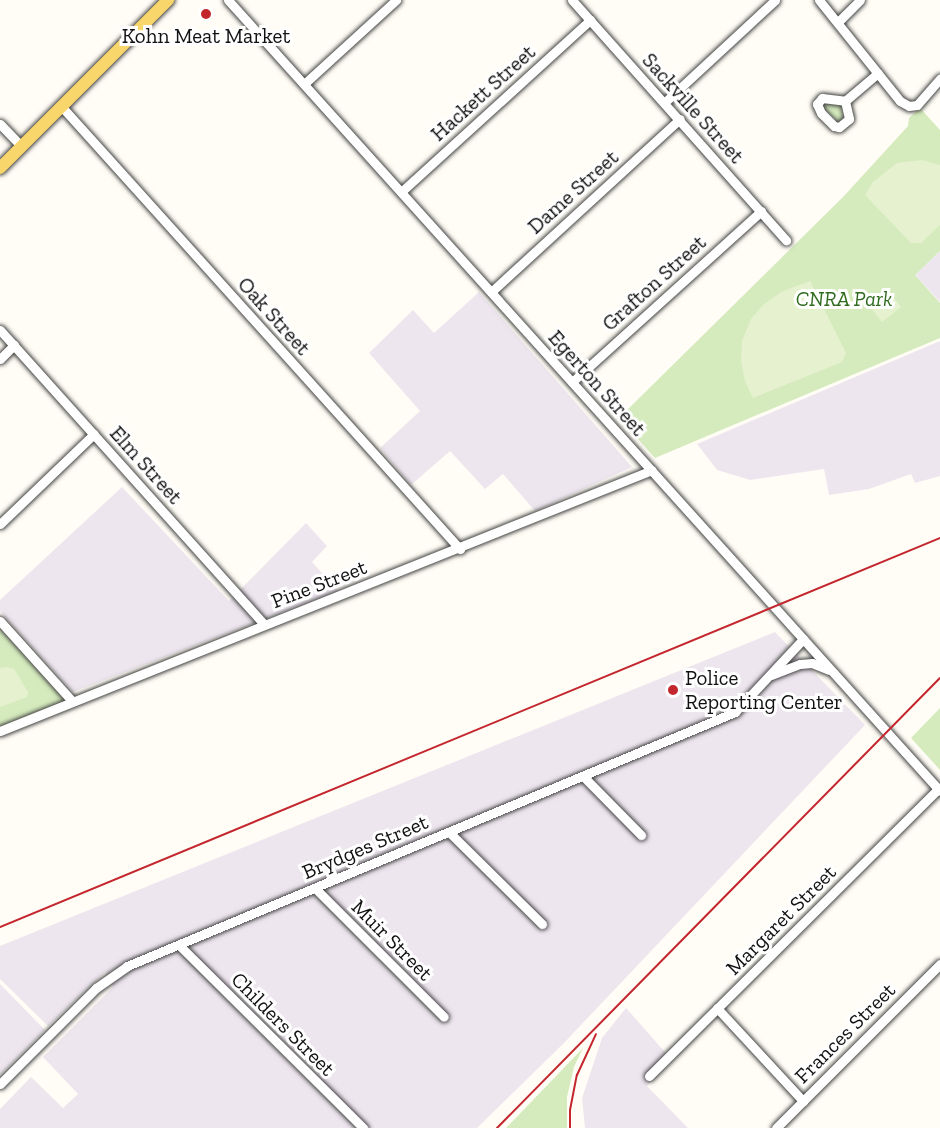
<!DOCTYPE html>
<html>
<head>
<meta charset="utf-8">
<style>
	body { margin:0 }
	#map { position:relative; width:940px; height:1128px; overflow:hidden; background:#fffdf5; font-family:"Zilla Slab",serif }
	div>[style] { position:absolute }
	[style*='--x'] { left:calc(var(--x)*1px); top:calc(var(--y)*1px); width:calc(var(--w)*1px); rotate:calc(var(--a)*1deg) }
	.industrial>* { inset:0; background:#eee6ef }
	.green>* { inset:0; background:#d5ebbd }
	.pitch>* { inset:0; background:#e6f2cf }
	.roads { filter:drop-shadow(0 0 2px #444) drop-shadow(0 0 2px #444) }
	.minor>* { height:9px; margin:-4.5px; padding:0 4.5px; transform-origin:4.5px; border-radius:4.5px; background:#fff }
	.major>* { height:12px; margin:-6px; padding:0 6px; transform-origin:6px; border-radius:6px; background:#f9d66b }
	.rail>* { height:2px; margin:-1px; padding:0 1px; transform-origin:1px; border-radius:1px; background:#c4262e }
	.dots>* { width:16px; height:16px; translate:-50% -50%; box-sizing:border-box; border:3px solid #fff; border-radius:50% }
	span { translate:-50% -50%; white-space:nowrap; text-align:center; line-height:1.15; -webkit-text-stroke:6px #fff; paint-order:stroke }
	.poi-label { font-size:21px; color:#111 }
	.left { translate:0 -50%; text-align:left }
	.street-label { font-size:21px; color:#111 }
	.park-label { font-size:21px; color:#2f6b1f; font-style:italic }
</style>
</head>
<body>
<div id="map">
	<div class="industrial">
		<div style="clip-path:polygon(940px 251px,940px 302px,915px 275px)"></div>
		<div style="clip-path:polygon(479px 292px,632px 467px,535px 511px,503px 474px,485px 489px,450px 451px,411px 485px,380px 448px,420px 411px,369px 353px,413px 310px,434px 333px)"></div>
		<div style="clip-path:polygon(940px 341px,940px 476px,915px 483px,911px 474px,869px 489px,829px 495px,824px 469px,750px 480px,717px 470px,697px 444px)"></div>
		<div style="clip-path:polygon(122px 487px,229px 601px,306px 523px,327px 546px,312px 562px,338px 591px,73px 692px,0 611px,0 600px)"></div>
		<div style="clip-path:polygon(775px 632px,865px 725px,563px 1044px,477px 1128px,0 1128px,0 1109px,31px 1077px,63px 1108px,78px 1094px,43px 1057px,113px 987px,105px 972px,48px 1026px,0 979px,0 946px)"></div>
		<div style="clip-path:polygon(0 984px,45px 1030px,0 1075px)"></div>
		<div style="clip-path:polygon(626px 1008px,672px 1060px,647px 1086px,688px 1128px,585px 1128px,582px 1098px,602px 1038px)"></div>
	</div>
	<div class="green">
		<div style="clip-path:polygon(826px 102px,841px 106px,843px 119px,840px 123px,825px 110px,823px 106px)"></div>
		<div style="clip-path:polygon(920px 108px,940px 130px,940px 251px,915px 275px,940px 303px,940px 338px,655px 458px,619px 418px,844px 196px,908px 126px,909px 118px)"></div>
		<div style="clip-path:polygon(0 627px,69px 701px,0 728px)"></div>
		<div style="clip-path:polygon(940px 708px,940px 770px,911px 738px)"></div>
		<div style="clip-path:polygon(583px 1048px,574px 1067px,567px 1097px,567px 1128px,506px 1128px)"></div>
	</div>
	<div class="pitch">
		<div style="clip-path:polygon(922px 160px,940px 165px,940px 225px,921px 243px,911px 243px,865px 195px,873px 182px,897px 163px)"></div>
		<div style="clip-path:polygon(810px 281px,846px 353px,842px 362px,753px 398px,745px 381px,741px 361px,742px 341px,751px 319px,763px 305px,781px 292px)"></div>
		<div style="clip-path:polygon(890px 293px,901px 307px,882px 322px,871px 308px)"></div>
		<div style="clip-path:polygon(6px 667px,14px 669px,28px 692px,27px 697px,0 707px,0 668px)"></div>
	</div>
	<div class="roads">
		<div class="minor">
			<div style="--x:228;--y:0;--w:1064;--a:48.01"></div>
			<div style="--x:572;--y:0;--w:322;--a:48.3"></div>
			<div style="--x:819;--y:0;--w:129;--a:51.3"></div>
			<div style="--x:900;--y:101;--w:10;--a:29"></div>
			<div style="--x:909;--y:106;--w:8;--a:-7"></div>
			<div style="--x:917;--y:105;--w:35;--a:-49"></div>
			<div style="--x:838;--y:22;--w:31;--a:-45"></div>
			<div style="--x:304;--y:84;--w:125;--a:-42.4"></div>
			<div style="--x:845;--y:101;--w:18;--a:77"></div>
			<div style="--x:849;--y:119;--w:13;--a:141"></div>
			<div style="--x:839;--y:127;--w:5;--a:-169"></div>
			<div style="--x:834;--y:126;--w:18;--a:-135"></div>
			<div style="--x:821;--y:113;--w:10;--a:-114"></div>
			<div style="--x:817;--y:104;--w:8;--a:-50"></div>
			<div style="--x:822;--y:98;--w:23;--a:7"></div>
			<div style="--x:845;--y:101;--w:43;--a:-40.3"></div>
			<div style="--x:665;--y:102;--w:150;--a:-42.8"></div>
			<div style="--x:62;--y:107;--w:595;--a:48"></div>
			<div style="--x:0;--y:124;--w:30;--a:46"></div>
			<div style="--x:401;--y:192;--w:256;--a:-42.3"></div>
			<div style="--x:491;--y:292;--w:256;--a:-42.5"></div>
			<div style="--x:0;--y:330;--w:395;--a:48.1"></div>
			<div style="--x:0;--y:359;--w:20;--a:-45"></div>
			<div style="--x:572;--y:382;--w:255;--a:-42.1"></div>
			<div style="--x:0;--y:524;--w:130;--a:-43.8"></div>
			<div style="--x:0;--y:621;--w:108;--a:48"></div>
			<div style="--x:771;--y:675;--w:31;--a:-21"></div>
			<div style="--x:800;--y:664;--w:12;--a:-5"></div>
			<div style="--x:812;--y:663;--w:18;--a:22"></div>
			<div style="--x:0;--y:731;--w:702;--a:-21.82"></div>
			<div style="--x:583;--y:776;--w:83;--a:45.5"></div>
			<div style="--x:449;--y:832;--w:131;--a:44.7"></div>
			<div style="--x:315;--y:888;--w:182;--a:45"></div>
			<div style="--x:179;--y:945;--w:260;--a:44.8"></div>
			<div style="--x:717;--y:1008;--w:127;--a:47.2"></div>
			<div style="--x:649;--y:1076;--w:407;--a:-44.8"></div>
			<div style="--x:0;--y:1084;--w:136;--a:-45"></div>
			<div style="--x:96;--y:988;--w:38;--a:-35"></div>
			<div style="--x:127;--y:966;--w:659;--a:-22.67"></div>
			<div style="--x:735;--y:712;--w:100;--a:-47"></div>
			<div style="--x:776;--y:1128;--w:232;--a:-45"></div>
		</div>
		<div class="major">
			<div style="--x:0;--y:168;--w:238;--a:-45"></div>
		</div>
	</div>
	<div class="rail">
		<div style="--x:0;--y:927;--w:1017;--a:-22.48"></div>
		<div style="--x:497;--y:1128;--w:631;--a:-45.45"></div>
		<div style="--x:570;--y:1128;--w:18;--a:-90"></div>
		<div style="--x:570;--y:1110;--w:36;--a:-79"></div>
		<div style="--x:577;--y:1075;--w:45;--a:-65.1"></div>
	</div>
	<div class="dots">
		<div style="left:206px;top:14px;background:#c4262e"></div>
		<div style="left:673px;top:690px;background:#c4262e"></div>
	</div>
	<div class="poi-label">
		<span style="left:206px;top:36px">Kohn Meat Market</span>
		<span class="left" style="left:685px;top:690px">Police<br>Reporting Center</span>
	</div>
	<div class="street-label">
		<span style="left:483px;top:93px;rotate:-42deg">Hackett Street</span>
		<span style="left:693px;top:108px;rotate:48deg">Sackville Street</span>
		<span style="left:573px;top:192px;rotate:-42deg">Dame Street</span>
		<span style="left:654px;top:283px;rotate:-42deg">Grafton Street</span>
		<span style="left:274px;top:316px;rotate:48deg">Oak Street</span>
		<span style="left:597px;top:383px;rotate:48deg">Egerton Street</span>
		<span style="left:146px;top:465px;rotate:48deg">Elm Street</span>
		<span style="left:319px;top:584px;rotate:-21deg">Pine Street</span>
		<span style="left:365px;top:847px;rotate:-23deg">Brydges Street</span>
		<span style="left:781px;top:920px;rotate:-45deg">Margaret Street</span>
		<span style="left:392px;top:940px;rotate:45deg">Muir Street</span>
		<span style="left:283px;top:1024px;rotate:45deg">Childers Street</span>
		<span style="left:845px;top:1033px;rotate:-45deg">Frances Street</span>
	</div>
	<div class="park-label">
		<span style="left:844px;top:299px">CNRA Park</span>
	</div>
</div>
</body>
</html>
